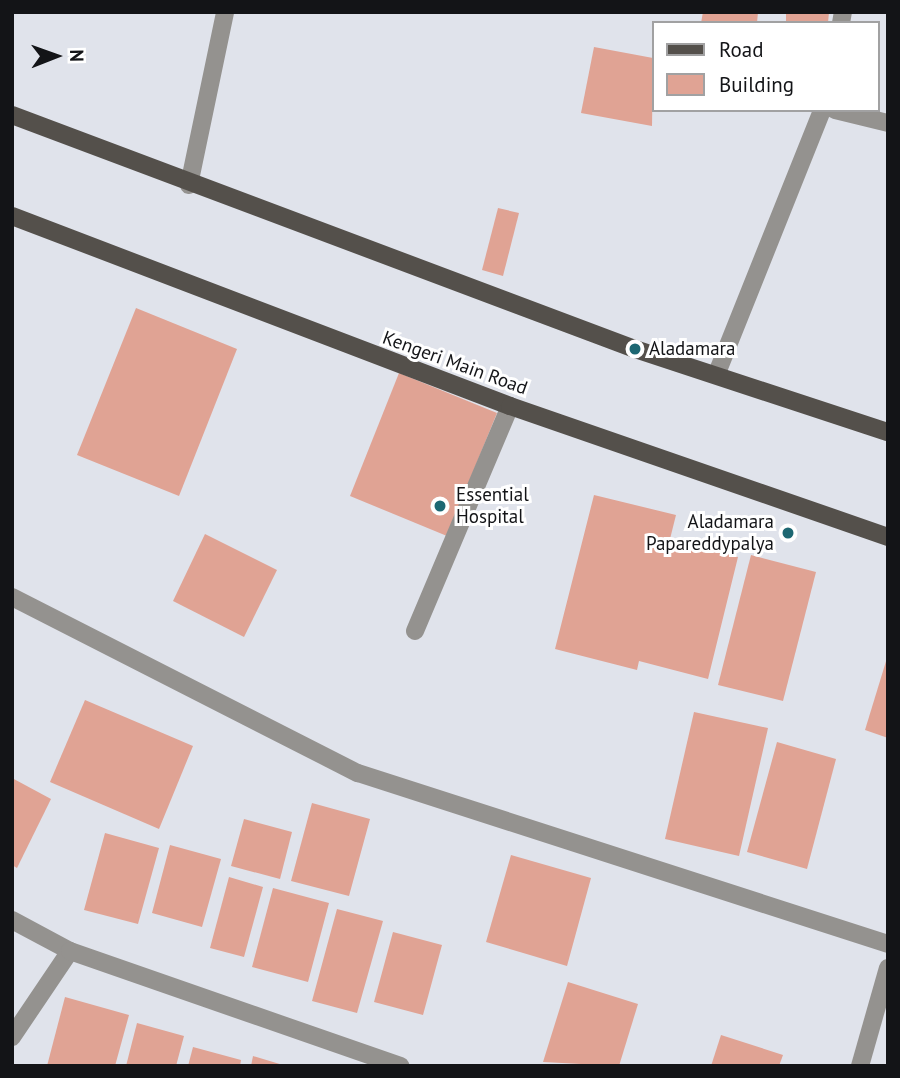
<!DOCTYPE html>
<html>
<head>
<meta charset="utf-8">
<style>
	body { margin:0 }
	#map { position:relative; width:900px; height:1078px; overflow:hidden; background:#e0e3eb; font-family:"PT Sans",sans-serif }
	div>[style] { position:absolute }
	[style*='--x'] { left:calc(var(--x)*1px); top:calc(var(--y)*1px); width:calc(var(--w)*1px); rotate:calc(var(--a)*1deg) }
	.building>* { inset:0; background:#e0a394 }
	.minor>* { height:18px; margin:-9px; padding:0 9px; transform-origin:9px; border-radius:9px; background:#94928f }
	.major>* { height:18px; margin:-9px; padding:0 9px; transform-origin:9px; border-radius:9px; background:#54504b }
	.dots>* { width:19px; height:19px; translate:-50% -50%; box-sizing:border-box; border:4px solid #fff; border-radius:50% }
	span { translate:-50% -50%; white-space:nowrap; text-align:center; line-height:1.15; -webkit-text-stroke:6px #fff; paint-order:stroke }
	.poi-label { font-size:19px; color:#131417 }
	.left { translate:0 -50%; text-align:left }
	.right { translate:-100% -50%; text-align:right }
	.street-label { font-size:19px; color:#131417 }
	.frame { position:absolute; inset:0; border:14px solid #131417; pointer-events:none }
	.legend { position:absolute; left:652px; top:21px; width:228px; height:91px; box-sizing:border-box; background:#fff; border:2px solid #a1a1a2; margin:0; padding:9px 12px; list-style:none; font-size:21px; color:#131417 }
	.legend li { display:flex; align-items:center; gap:14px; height:35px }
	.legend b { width:35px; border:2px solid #a1a1a2 }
	.north { position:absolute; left:21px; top:21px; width:70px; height:70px; -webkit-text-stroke:5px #fff; paint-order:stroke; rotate:89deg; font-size:19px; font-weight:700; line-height:28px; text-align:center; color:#131417 }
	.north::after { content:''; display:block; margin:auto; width:24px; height:32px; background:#131417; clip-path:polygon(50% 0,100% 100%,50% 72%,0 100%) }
</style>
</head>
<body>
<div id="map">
	<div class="building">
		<div style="clip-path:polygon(703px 12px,758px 12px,757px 23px,701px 23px)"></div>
		<div style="clip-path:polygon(786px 12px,829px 12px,828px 23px,786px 23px)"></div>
		<div style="clip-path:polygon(594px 47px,653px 58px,652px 126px,581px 113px)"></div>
		<div style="clip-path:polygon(498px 208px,519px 213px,503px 276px,482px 270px)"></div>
		<div style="clip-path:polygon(136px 308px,237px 349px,179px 496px,77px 455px)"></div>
		<div style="clip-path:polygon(399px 373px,497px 413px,447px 536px,350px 496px)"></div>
		<div style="clip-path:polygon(594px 495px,676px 515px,670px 539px,738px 557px,708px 679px,639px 661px,637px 670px,555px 649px)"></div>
		<div style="clip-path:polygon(205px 534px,277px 570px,244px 637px,173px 601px)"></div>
		<div style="clip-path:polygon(751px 555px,816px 572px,783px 701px,718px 685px)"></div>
		<div style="clip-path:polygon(887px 658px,888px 658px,888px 738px,865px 730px)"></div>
		<div style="clip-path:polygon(85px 700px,193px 746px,159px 829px,50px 782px)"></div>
		<div style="clip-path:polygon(694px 712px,768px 728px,739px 856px,665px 839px)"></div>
		<div style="clip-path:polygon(777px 742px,836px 759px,807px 869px,747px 852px)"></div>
		<div style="clip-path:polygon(12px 778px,51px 799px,17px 868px,12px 865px)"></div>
		<div style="clip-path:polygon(312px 803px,370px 819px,349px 896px,291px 881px)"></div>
		<div style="clip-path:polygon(244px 819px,292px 832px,280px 879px,231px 866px)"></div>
		<div style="clip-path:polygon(105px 833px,159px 848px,138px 924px,84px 910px)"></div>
		<div style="clip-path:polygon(170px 845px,221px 859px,202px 927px,152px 913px)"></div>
		<div style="clip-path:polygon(511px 855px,591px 878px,567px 966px,486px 942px)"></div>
		<div style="clip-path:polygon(229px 877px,263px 887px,244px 957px,210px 948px)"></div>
		<div style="clip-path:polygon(273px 888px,329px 903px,308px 982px,252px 967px)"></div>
		<div style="clip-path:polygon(337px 909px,383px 921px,357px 1013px,312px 1001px)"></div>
		<div style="clip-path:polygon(393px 932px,442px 945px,423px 1015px,374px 1002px)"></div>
		<div style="clip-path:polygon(568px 982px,638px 1004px,619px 1066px,543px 1062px)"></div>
		<div style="clip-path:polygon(65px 997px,129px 1015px,115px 1066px,47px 1066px)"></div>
		<div style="clip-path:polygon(137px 1023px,184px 1036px,176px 1066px,126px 1066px)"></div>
		<div style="clip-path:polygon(721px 1035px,783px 1055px,779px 1066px,711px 1066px)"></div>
		<div style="clip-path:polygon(193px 1047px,241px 1060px,240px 1066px,188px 1066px)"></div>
		<div style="clip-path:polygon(253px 1056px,283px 1065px,283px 1066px,251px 1066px)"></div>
	</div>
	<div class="minor">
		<div style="--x:841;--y:23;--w:11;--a:-80"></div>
		<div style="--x:835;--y:110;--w:55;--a:13.8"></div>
		<div style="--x:189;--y:185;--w:177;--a:-78.2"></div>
		<div style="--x:717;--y:373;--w:283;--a:-68.2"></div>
		<div style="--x:12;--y:597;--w:388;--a:27"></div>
		<div style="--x:358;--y:773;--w:557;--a:17.88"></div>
		<div style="--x:415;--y:631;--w:244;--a:-67.1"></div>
		<div style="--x:12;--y:920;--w:66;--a:28.1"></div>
		<div style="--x:70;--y:951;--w:104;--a:124"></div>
		<div style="--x:70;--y:951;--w:350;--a:19.2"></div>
		<div style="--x:860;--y:1066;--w:102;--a:-74.1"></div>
	</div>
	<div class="major">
		<div style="--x:12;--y:115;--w:665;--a:20.59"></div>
		<div style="--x:635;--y:349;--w:266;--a:18.2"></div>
		<div style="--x:12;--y:216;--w:533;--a:20.88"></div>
		<div style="--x:510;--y:406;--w:400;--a:19.1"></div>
	</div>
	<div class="dots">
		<div style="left:635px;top:349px;background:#1d6772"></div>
		<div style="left:440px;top:506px;background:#1d6772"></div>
		<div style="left:788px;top:533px;background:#1d6772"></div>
	</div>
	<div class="poi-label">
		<span class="left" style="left:649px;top:349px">Aladamara</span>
		<span class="left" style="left:456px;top:506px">Essential<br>Hospital</span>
		<span class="right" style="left:774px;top:533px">Aladamara<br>Papareddypalya</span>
	</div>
	<div class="street-label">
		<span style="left:455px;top:363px;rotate:20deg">Kengeri Main Road</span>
	</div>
	<div class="frame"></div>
	<ul class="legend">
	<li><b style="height:9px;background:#54504b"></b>Road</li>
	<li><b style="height:19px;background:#e0a394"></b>Building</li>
	</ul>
	<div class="north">N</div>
</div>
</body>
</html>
